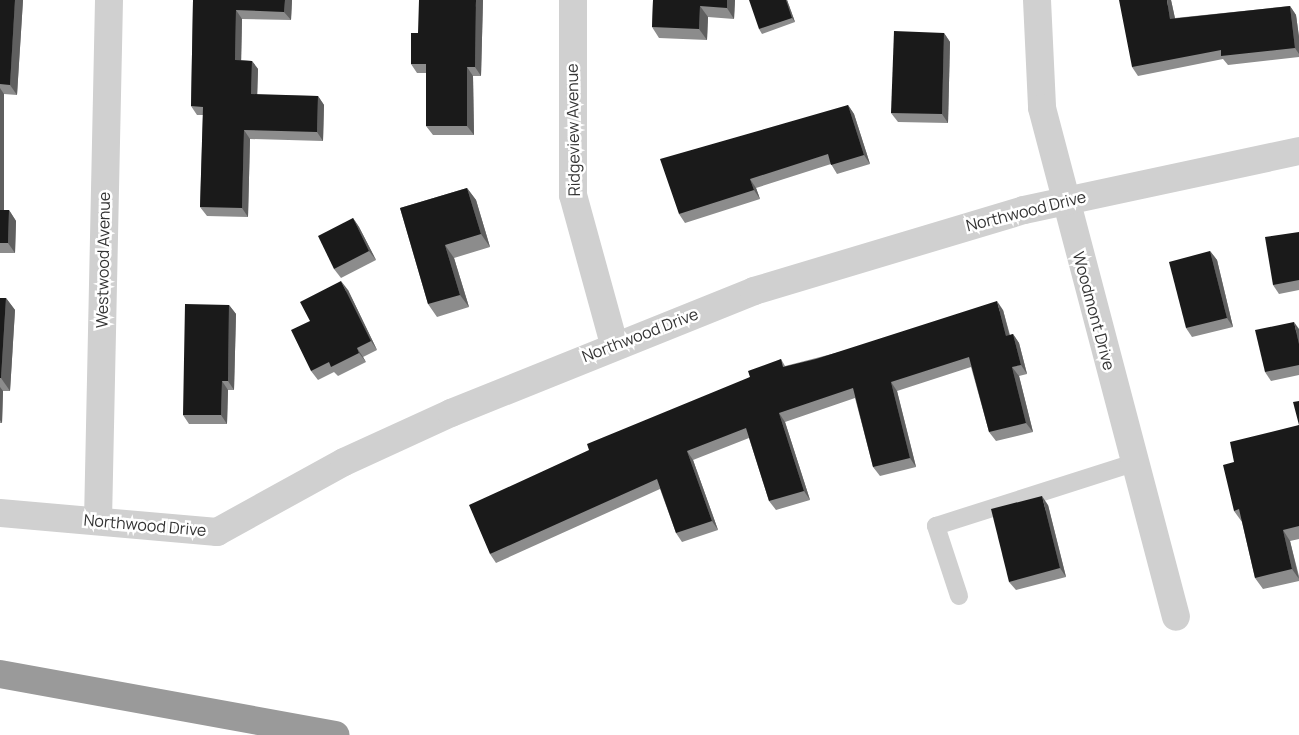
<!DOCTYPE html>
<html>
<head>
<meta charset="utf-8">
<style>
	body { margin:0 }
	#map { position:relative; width:1299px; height:735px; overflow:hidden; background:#fff; font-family:Manrope,sans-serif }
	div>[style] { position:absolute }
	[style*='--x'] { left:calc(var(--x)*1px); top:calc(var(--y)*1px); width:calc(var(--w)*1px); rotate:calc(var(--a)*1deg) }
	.lane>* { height:18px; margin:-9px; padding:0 9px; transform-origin:9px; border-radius:9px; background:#d0d0d0 }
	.street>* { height:28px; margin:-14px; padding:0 14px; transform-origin:14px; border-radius:14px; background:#d0d0d0 }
	.highway>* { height:28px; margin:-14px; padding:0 14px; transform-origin:14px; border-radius:14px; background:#9a9a9a }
	.wall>* { inset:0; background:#8c8c8c }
	.shaded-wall>* { inset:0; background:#5f5f5f }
	.building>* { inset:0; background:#1a1a1a }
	span { translate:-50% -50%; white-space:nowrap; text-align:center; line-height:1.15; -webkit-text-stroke:5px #fff; paint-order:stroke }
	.street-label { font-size:16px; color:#333 }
</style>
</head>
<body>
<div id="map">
	<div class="lane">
		<div style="--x:959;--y:596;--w:74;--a:-108.2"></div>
		<div style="--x:936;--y:526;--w:208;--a:-17.7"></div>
	</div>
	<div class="street">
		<div style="--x:573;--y:0;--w:195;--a:90"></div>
		<div style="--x:573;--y:195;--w:155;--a:74.6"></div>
		<div style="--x:1037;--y:0;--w:108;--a:87.3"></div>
		<div style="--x:1042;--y:108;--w:526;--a:75.25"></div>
		<div style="--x:0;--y:513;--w:218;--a:5"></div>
		<div style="--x:217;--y:532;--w:145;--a:-28.9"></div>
		<div style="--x:344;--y:462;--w:118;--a:-24.6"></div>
		<div style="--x:451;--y:413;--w:327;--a:-21.9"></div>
		<div style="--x:754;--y:291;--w:282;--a:-16.7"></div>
		<div style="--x:1024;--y:210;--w:281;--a:-12.1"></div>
		<div style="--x:98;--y:521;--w:521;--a:-88.79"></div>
	</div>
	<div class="highway">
		<div style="--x:0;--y:674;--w:341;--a:10.3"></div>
	</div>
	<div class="wall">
		<div style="clip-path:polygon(0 0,23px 0,17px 95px,4px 94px,4px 210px,9px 210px,16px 221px,15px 253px,0 253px)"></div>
		<div style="clip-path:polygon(193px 0,292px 0,291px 20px,242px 19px,241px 60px,252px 61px,258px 69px,257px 95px,318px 96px,324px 105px,323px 141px,250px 139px,248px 217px,207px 216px,200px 207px,203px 115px,197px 115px,191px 106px)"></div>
		<div style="clip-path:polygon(483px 0,481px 76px,473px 76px,474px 135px,433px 135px,426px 126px,426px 73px,417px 73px,411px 64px)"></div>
		<div style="clip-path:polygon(653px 0,735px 0,734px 19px,708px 17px,707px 40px,659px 38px,652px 27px)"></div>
		<div style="clip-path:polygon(787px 0,795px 22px,762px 34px,759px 29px)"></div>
		<div style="clip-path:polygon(1171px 0,1175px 18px,1290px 6px,1296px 15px,1299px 37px,1299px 57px,1228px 65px,1223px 59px,1138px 76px,1132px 67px)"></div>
		<div style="clip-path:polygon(944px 33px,950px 42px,948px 123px,898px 122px,891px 113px)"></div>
		<div style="clip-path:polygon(848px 105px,854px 114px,870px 164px,837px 174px,831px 164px,756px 188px,760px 199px,685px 223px,679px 214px)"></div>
		<div style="clip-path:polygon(467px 188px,476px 200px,490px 247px,454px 258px,469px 307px,437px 317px,428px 304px,400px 208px)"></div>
		<div style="clip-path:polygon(353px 218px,359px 227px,376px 260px,341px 278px,334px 269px)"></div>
		<div style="clip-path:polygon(1299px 232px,1299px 290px,1279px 294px,1273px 285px)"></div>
		<div style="clip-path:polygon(1210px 251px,1217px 260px,1233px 327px,1192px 337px,1186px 328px)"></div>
		<div style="clip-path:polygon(348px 290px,377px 350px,363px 357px,366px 362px,338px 376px,334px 372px,318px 380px,311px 371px,310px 321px)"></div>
		<div style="clip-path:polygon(0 298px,6px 298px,15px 310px,10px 391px,3px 391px,2px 423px,0 423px)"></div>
		<div style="clip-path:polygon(229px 305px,236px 314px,234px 390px,228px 390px,227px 424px,189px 424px,183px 415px)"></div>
		<div style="clip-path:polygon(1003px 310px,1010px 335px,1013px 334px,1019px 343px,1027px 374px,1019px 376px,1033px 432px,996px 441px,989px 432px,971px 367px,897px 391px,916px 467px,880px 476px,873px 467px,855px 398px,785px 422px,810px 500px,776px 510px,769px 501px,749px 438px,693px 460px,718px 530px,682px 542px,676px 533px,660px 489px,496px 563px,490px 554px,750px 377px,781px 359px,785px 366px)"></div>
		<div style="clip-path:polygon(1299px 329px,1299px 375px,1271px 381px,1265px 372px)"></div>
		<div style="clip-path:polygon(1299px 401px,1299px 539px,1290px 541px,1299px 576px,1299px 581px,1263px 589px,1255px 578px,1242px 522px,1234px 511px,1234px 462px,1299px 425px)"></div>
		<div style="clip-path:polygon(1048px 505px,1066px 577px,1016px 590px,1009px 582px)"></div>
	</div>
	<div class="shaded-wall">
		<div style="clip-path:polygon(15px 0,23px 0,17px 95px,10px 85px)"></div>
		<div style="clip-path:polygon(285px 0,292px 0,291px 20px,284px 12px)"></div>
		<div style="clip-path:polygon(476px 0,483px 0,481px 76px,475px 67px)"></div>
		<div style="clip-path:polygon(727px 0,735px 0,734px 19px,727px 8px)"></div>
		<div style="clip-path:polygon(786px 0,787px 0,795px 22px,792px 18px)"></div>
		<div style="clip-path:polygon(1167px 0,1171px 0,1177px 28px,1170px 19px)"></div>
		<div style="clip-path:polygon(700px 6px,708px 17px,707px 40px,699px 29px)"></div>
		<div style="clip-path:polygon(1290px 6px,1296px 15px,1299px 37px,1299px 54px,1295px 48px)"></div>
		<div style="clip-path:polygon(236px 10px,242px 19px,241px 69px,235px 60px)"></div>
		<div style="clip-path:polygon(944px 33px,950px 42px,948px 123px,942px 114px)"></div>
		<div style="clip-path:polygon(252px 61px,258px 69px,257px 103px,251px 94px)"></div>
		<div style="clip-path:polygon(467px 67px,473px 76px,474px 135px,467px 126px)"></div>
		<div style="clip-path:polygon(0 88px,4px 94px,4px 220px,0 215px)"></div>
		<div style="clip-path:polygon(318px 96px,324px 105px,323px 141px,317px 132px)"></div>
		<div style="clip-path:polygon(848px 105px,854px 114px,870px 164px,864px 155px)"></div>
		<div style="clip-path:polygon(244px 130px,250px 139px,248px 217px,242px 208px)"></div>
		<div style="clip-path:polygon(750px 179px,756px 188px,760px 199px,754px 190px)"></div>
		<div style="clip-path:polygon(467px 188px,476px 200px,490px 247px,481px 234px)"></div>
		<div style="clip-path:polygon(9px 210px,16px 221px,15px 253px,8px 243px)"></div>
		<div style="clip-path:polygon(353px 218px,359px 227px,376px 260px,369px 251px)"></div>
		<div style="clip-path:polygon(445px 245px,454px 258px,469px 307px,460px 295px)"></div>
		<div style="clip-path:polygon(1210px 251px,1217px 260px,1233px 327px,1227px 318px)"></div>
		<div style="clip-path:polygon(341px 281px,348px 290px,377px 350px,371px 341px)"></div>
		<div style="clip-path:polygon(6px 298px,15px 310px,10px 391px,1px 378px)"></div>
		<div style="clip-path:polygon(997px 301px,1003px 310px,1012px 345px,1006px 336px)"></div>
		<div style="clip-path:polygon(229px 305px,236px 314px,234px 390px,228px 381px)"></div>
		<div style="clip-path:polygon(1294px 322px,1299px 329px,1299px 344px)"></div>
		<div style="clip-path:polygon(1013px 334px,1019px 343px,1027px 374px,1021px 365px)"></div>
		<div style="clip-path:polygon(357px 348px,363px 357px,366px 362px,359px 353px)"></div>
		<div style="clip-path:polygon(1012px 367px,1019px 376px,1033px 432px,1026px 423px)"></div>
		<div style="clip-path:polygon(222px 381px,228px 390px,227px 424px,221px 415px)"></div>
		<div style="clip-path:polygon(891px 382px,897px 391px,916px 467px,910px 458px)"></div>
		<div style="clip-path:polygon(0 387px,3px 391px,2px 423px,0 420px)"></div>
		<div style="clip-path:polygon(779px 413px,785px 422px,810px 500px,804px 491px)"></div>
		<div style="clip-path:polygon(687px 451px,693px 460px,718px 530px,712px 521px)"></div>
		<div style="clip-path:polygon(1042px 496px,1048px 505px,1066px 577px,1060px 568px)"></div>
		<div style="clip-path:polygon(1283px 530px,1290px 541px,1299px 579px,1292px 569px)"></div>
	</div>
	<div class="building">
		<div style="clip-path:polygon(0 0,15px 0,10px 85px,0 84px)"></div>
		<div style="clip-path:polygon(193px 0,285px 0,284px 12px,236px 10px,235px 60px,252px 61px,251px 94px,318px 96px,317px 132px,244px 130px,242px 208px,200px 207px,203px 107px,191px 106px)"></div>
		<div style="clip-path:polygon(419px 0,476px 0,475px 67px,467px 67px,467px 126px,426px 126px,426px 64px,411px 64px,411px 33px,418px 33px)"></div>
		<div style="clip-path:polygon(653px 0,727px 0,727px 8px,700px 6px,699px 29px,652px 27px)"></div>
		<div style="clip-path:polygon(749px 0,786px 0,792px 18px,759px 29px)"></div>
		<div style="clip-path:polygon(1119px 0,1167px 0,1170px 19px,1290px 6px,1295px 48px,1221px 56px,1221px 50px,1132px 67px)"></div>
		<div style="clip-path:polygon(894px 31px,944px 33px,942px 114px,891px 113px)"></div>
		<div style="clip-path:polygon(848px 105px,864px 155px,831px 165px,828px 154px,750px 179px,754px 190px,679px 214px,660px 159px)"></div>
		<div style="clip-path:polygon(467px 188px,481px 234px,445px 245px,460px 295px,428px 304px,400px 208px)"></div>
		<div style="clip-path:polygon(0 210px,9px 210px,8px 243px,0 243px)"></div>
		<div style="clip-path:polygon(353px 218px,369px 251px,334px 269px,318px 236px)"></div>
		<div style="clip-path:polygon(1299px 232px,1299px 280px,1273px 285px,1265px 237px)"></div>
		<div style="clip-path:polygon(1210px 251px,1227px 318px,1186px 328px,1169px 262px)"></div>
		<div style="clip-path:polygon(341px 281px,371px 341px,357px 348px,359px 353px,331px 367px,329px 362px,311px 371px,291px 330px,310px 321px,300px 302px)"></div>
		<div style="clip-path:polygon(0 298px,6px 298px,1px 378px,0 378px)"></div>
		<div style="clip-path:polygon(997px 301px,1006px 336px,1013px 334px,1021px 365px,1012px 367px,1026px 423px,989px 432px,969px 357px,891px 382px,910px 458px,873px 467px,853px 388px,779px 413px,804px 491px,769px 501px,746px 428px,687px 451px,712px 521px,676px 533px,657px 479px,490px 554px,469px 505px,589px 450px,587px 444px,750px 377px,748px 371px,781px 359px,783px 367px,816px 359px)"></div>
		<div style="clip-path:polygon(185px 304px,229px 305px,228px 381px,222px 381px,221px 415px,183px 415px)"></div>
		<div style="clip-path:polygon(1294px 322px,1299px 344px,1299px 365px,1265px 372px,1255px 330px)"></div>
		<div style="clip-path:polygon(1299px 401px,1299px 526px,1283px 530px,1292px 569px,1255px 578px,1239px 509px,1234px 511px,1223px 465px,1234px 462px,1230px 442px,1299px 425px,1293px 402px)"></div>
		<div style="clip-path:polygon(1042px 496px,1060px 568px,1009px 582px,991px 509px)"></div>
	</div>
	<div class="street-label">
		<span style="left:573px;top:130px;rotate:-91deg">Ridgeview Avenue</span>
		<span style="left:1026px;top:211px;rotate:-14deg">Northwood Drive</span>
		<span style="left:103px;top:260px;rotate:-89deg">Westwood Avenue</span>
		<span style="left:1094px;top:311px;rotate:75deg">Woodmont Drive</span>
		<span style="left:640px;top:335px;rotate:-21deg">Northwood Drive</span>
		<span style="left:145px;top:525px;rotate:5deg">Northwood Drive</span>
	</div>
</div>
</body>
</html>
